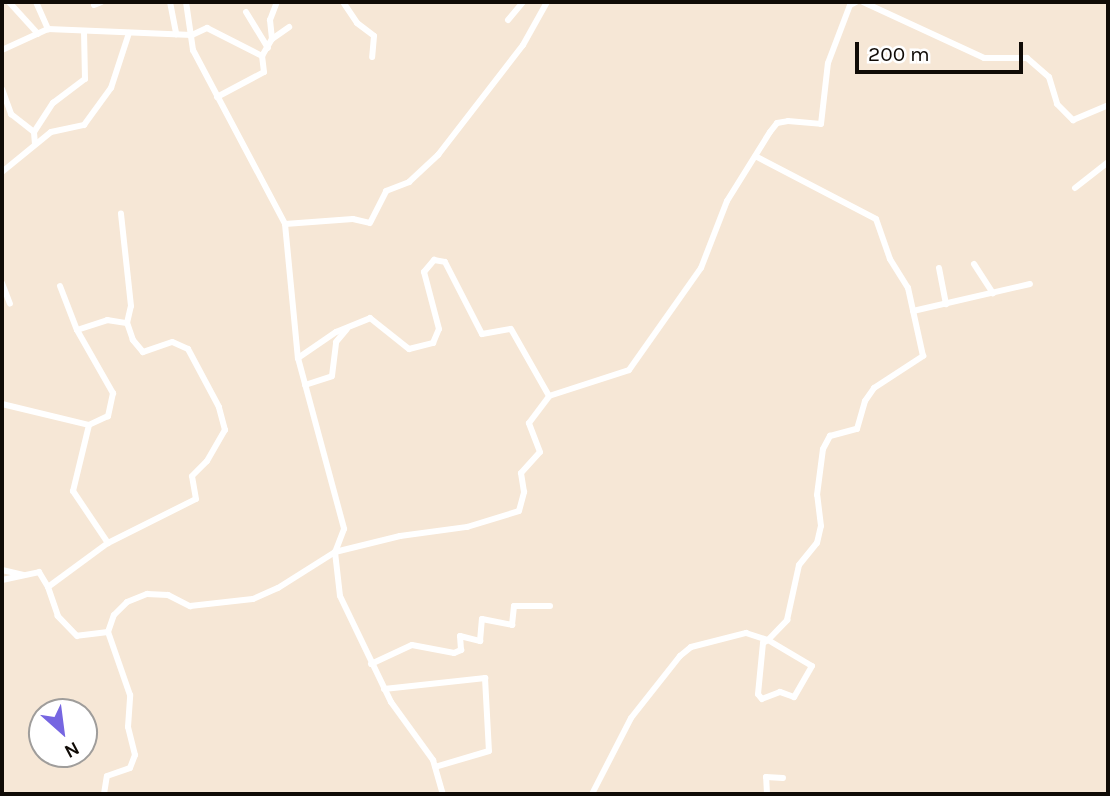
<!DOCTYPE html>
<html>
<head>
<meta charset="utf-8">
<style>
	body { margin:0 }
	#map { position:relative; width:1110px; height:796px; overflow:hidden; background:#f6e7d6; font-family:Karla,sans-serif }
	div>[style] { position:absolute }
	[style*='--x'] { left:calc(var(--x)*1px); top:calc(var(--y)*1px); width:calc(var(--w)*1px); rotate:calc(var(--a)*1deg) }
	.minor>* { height:6px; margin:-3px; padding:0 3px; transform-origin:3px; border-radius:3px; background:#fff }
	span { translate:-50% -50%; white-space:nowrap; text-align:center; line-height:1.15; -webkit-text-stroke:6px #fff; paint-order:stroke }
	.frame { position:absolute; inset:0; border:4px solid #100b06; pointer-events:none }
	.north { position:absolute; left:28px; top:698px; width:70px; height:70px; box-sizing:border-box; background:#fff; border:2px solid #9f9d9b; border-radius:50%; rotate:152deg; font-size:19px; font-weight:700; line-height:28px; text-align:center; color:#100b06 }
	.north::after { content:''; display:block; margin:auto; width:24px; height:32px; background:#7666e1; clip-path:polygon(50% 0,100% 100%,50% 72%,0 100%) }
	.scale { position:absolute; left:855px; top:42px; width:168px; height:32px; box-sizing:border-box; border:4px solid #100b06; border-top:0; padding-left:9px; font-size:21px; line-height:24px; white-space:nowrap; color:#100b06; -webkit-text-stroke:5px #fff; paint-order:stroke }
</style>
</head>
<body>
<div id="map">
	<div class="minor">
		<div style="--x:9;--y:2;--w:43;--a:47.8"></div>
		<div style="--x:36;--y:2;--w:30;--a:66"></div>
		<div style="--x:48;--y:29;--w:144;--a:2.4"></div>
		<div style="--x:192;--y:35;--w:17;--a:-25"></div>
		<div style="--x:207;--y:28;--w:62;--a:27"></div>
		<div style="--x:262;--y:56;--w:20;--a:-60"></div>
		<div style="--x:272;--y:39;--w:19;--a:-96"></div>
		<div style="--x:270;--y:20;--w:19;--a:-69"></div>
		<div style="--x:170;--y:2;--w:33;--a:79"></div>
		<div style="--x:186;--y:2;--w:49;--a:81.7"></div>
		<div style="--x:193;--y:50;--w:197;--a:62.1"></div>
		<div style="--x:285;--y:224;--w:135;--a:84.5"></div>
		<div style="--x:298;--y:358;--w:177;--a:74.9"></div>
		<div style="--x:344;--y:529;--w:25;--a:111"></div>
		<div style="--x:335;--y:552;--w:44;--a:83.5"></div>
		<div style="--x:340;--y:596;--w:118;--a:64.3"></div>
		<div style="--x:391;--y:702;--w:72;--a:54.1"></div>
		<div style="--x:433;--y:760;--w:35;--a:74"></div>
		<div style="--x:343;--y:2;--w:25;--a:56"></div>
		<div style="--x:357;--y:23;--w:21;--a:37"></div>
		<div style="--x:374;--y:36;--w:21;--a:95"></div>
		<div style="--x:863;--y:2;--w:133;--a:24.8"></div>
		<div style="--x:984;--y:58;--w:43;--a:0"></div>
		<div style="--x:1027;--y:58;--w:29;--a:41"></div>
		<div style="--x:1049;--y:77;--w:28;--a:73"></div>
		<div style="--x:1057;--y:104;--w:23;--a:45"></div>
		<div style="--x:1073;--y:120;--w:38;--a:-23"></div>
		<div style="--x:94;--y:5;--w:8;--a:-23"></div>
		<div style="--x:246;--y:12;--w:42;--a:58.6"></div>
		<div style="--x:508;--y:20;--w:23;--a:-50"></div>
		<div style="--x:272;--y:39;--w:21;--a:-35"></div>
		<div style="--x:2;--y:50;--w:51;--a:-24.5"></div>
		<div style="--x:2;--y:89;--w:27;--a:70"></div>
		<div style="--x:11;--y:114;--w:29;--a:38"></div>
		<div style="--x:217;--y:97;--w:53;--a:-28"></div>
		<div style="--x:264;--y:72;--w:16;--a:-97"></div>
		<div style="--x:35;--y:144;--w:12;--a:-95"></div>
		<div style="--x:34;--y:132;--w:35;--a:-57"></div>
		<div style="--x:53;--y:103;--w:40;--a:-37"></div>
		<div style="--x:85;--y:79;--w:48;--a:-91.2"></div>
		<div style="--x:2;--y:172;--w:63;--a:-39.2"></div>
		<div style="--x:51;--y:132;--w:34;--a:-12"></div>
		<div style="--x:84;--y:125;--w:46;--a:-53.9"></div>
		<div style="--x:111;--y:88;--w:58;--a:-71.9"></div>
		<div style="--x:1075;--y:188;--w:42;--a:-38.2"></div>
		<div style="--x:285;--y:224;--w:68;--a:-4.2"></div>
		<div style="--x:353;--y:219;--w:17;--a:13"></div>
		<div style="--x:370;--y:223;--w:36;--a:-63"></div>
		<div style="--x:386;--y:191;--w:25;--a:-21"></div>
		<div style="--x:409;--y:182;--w:40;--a:-43"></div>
		<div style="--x:438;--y:155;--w:139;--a:-52.3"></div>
		<div style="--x:523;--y:45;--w:49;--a:-60.8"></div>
		<div style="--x:974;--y:264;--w:35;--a:57"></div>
		<div style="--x:939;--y:268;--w:37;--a:79"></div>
		<div style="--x:2;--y:283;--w:22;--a:69"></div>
		<div style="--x:60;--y:286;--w:47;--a:68.9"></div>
		<div style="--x:77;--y:330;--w:32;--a:-18"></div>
		<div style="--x:107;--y:320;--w:20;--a:9"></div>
		<div style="--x:913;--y:311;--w:120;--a:-13"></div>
		<div style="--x:77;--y:330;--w:73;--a:60.3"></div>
		<div style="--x:113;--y:393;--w:24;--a:102"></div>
		<div style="--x:108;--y:416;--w:21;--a:155"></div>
		<div style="--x:89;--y:425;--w:68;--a:103.6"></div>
		<div style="--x:73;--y:491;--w:63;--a:56.1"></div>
		<div style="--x:298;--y:358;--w:46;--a:-34.4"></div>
		<div style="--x:336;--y:332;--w:37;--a:-22"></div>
		<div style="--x:370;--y:318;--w:50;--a:38.5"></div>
		<div style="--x:409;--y:349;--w:25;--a:-14"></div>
		<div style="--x:433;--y:343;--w:15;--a:-67"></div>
		<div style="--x:439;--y:329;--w:59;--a:-104.7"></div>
		<div style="--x:424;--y:272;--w:16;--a:-50"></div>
		<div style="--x:434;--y:260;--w:11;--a:10"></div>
		<div style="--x:445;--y:262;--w:81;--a:62.8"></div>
		<div style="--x:482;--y:334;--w:29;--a:-10"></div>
		<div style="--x:511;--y:329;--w:77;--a:60.4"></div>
		<div style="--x:305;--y:385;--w:28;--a:-18"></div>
		<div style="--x:332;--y:376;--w:34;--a:-83"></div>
		<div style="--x:336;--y:342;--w:17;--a:-50"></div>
		<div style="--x:2;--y:404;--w:89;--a:13.6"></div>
		<div style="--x:2;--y:570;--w:22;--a:13"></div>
		<div style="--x:2;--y:580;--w:38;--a:-12"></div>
		<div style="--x:39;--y:572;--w:17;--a:59"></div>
		<div style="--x:108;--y:632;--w:31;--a:173"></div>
		<div style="--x:77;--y:636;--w:28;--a:-134"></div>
		<div style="--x:58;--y:616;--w:31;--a:-109"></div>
		<div style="--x:48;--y:587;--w:74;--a:-36.3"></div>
		<div style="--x:108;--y:543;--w:98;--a:-26.6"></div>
		<div style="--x:196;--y:499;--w:23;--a:-100"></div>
		<div style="--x:192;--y:476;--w:21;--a:-45"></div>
		<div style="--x:207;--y:461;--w:36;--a:-60"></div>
		<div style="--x:225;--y:430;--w:24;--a:-105"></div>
		<div style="--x:219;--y:407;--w:66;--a:-118.1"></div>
		<div style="--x:188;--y:349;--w:17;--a:-156"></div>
		<div style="--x:172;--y:342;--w:31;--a:161"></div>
		<div style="--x:143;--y:352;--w:16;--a:-130"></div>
		<div style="--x:133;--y:340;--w:18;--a:-109"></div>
		<div style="--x:127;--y:323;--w:17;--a:-77"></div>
		<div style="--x:131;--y:306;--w:93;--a:-96.2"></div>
		<div style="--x:768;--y:640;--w:51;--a:30.6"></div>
		<div style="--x:812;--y:666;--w:36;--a:120"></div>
		<div style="--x:794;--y:697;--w:15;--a:-160"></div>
		<div style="--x:780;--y:692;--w:19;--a:159"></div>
		<div style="--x:762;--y:699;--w:6;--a:-129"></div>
		<div style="--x:758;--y:694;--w:51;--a:-84.4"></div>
		<div style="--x:763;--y:643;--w:6;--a:-31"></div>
		<div style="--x:371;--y:664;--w:45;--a:-24.9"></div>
		<div style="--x:412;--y:645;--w:43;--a:10.8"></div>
		<div style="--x:454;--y:653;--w:8;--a:-23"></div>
		<div style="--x:461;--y:650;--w:14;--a:-94"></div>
		<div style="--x:460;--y:636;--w:21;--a:14"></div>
		<div style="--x:480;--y:641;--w:22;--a:-85"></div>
		<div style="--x:482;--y:619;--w:31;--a:11"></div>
		<div style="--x:512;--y:625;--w:19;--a:-84"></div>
		<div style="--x:514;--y:606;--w:36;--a:0"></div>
		<div style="--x:384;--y:689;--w:102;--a:-6.2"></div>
		<div style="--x:485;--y:678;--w:73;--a:86.9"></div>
		<div style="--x:489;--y:751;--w:56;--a:163.5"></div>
		<div style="--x:104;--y:794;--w:18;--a:-81"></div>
		<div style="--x:107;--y:776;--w:24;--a:-19"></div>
		<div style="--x:130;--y:768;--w:14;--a:-69"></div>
		<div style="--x:135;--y:755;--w:29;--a:-104"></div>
		<div style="--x:128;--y:727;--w:32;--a:-86"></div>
		<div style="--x:130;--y:695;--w:67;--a:-109.2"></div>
		<div style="--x:108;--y:632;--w:18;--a:-71"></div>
		<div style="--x:114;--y:615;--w:18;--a:-45"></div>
		<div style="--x:127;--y:602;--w:22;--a:-22"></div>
		<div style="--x:147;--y:594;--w:21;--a:3"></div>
		<div style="--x:168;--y:595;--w:25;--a:27"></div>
		<div style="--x:190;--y:606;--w:63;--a:-6.3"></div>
		<div style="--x:253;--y:599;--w:27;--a:-24"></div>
		<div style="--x:278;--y:588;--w:67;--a:-32.3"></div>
		<div style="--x:335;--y:552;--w:67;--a:-13.8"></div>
		<div style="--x:400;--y:536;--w:68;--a:-7.7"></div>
		<div style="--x:467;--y:527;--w:54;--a:-17.1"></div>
		<div style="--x:519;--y:511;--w:20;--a:-75"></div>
		<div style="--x:524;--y:492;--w:19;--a:-99"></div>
		<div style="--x:521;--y:473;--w:28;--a:-48"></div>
		<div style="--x:540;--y:452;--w:31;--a:-111"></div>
		<div style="--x:529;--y:423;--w:34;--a:-53"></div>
		<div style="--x:549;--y:396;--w:84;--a:-18"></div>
		<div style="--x:629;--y:370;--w:125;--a:-54.8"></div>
		<div style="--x:701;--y:268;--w:72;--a:-68.8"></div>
		<div style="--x:727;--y:201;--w:81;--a:-58.1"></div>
		<div style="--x:770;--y:132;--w:11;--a:-52"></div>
		<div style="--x:777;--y:123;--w:11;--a:-10"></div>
		<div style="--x:788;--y:121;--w:33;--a:5"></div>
		<div style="--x:821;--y:124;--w:61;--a:-83.5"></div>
		<div style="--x:828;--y:63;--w:62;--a:-69.2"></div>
		<div style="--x:850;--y:5;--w:7;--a:-27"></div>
		<div style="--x:592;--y:794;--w:85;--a:-62.8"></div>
		<div style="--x:631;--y:718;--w:79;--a:-51.7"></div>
		<div style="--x:680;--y:656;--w:14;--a:-39"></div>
		<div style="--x:691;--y:647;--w:57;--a:-14.3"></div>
		<div style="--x:746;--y:633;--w:23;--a:18"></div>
		<div style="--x:768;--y:640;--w:28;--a:-46"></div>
		<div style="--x:787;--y:620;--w:56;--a:-77.7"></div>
		<div style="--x:799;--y:565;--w:28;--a:-51"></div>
		<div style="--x:817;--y:543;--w:17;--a:-77"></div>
		<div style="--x:821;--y:526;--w:31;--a:-97"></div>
		<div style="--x:817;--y:495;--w:46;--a:-82.6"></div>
		<div style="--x:823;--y:449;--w:15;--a:-62"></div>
		<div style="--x:830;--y:436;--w:28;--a:-15"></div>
		<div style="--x:857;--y:429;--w:29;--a:-74"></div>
		<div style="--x:865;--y:401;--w:16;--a:-55"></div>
		<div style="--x:874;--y:388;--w:59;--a:-33.1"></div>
		<div style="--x:923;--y:356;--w:70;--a:-102.4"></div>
		<div style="--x:908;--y:288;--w:34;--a:-122"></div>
		<div style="--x:890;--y:259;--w:42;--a:-109.3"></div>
		<div style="--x:876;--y:219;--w:136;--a:-152.5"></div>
		<div style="--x:767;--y:794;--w:17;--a:-93"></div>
		<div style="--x:766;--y:777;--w:17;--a:3"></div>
	</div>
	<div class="frame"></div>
	<div class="north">N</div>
	<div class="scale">200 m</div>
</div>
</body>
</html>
